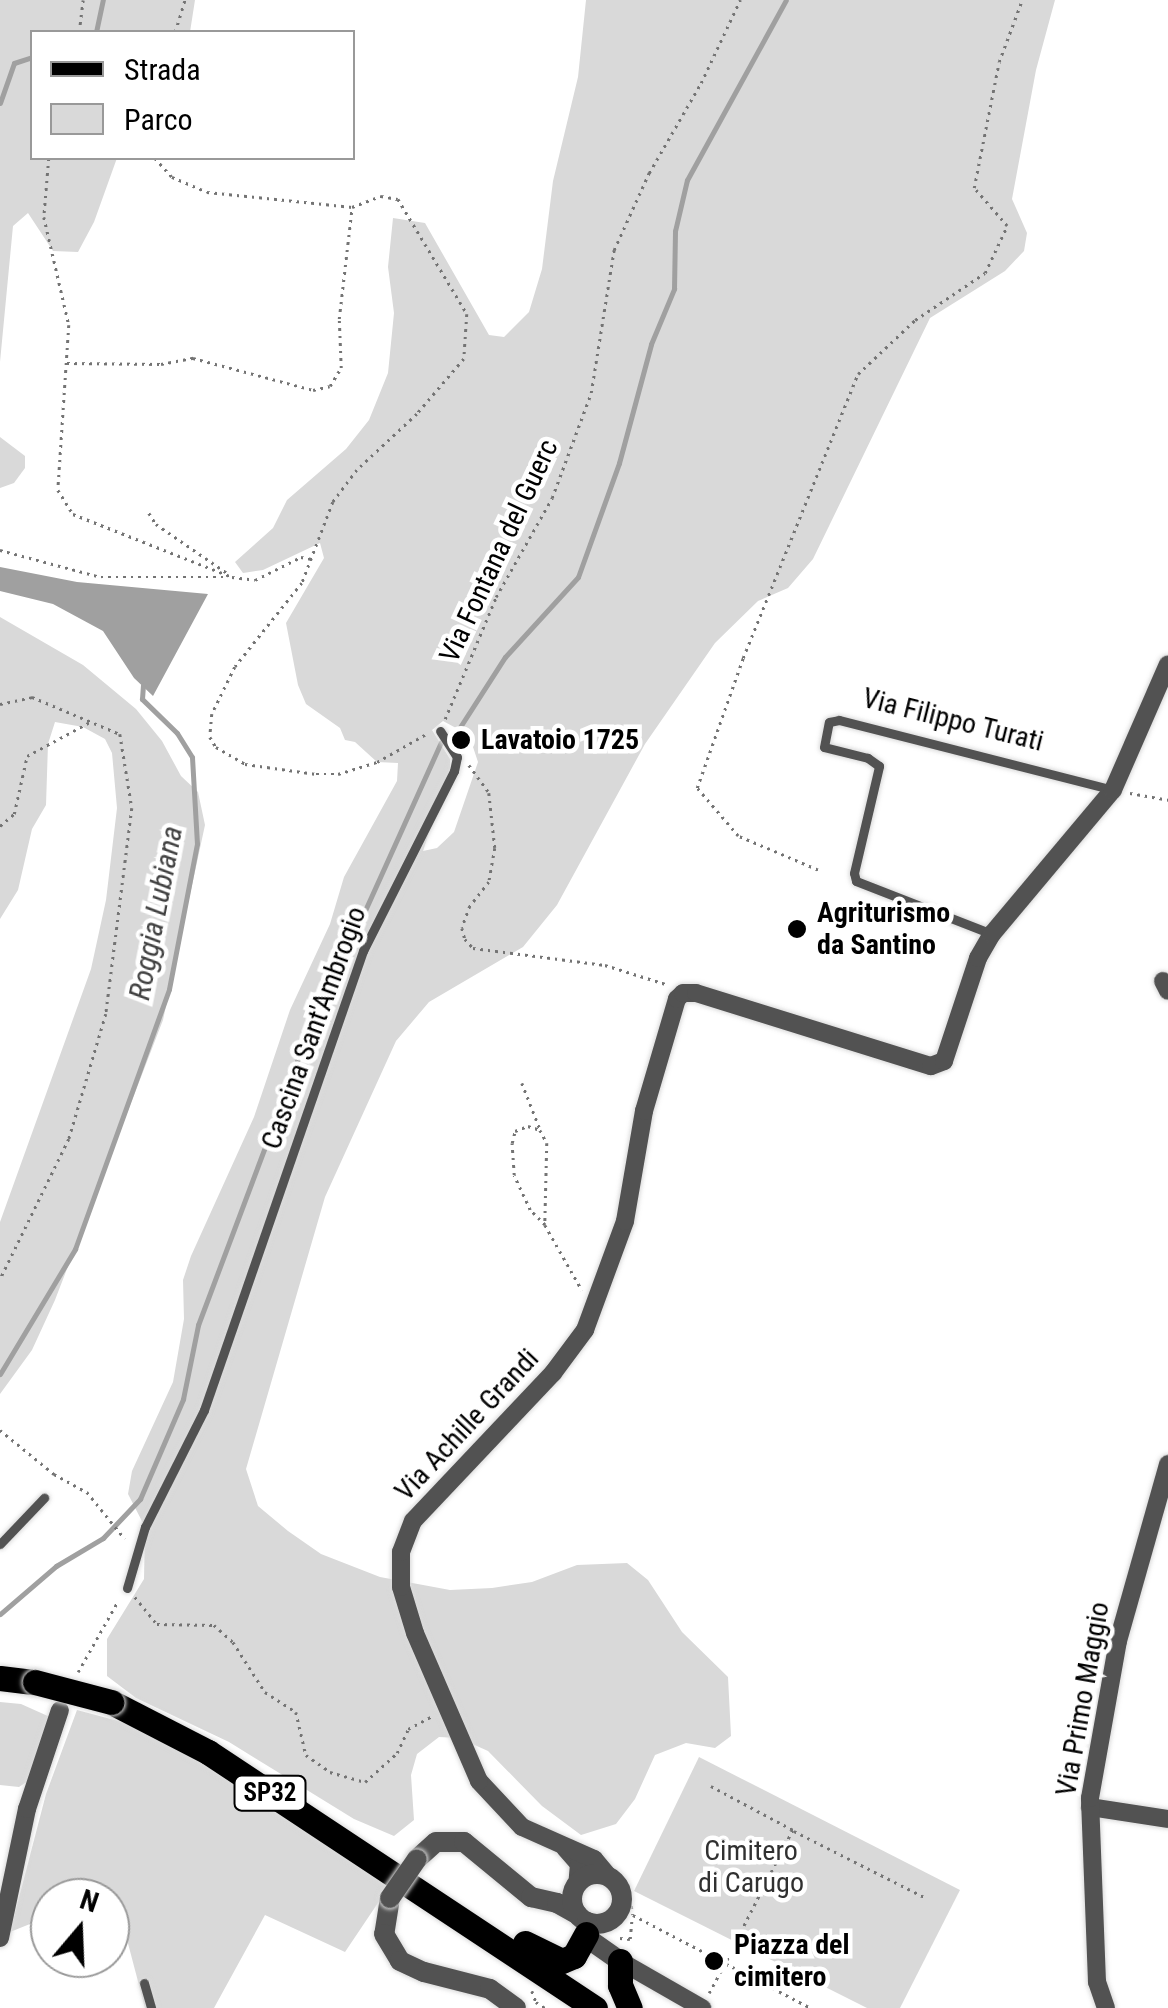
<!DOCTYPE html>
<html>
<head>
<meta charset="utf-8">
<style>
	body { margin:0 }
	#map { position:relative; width:1168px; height:2008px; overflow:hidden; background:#fff; font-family:"Roboto Condensed",sans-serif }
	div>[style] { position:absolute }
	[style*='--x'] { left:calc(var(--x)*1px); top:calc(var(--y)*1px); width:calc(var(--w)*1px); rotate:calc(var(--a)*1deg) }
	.green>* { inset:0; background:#d9d9d9 }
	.water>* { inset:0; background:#a0a0a0 }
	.stream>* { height:5px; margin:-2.5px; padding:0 2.5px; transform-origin:2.5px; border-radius:2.5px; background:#a0a0a0 }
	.path>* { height:2.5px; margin-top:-1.25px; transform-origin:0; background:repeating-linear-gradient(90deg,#747474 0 2.5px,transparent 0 7.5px) }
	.roads { filter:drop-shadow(0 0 2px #dbdbdb) drop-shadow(0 0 2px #dbdbdb) }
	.service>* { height:9px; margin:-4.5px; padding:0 4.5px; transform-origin:4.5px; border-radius:4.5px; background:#525252 }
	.minor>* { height:18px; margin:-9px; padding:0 9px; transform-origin:9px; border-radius:9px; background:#525252 }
	.tertiary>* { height:20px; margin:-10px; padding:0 10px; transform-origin:10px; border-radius:10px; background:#525252 }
	.tertiary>.ring { margin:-10px; padding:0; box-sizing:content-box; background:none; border:20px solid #525252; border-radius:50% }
	.primary>* { height:25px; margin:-12.5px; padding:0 12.5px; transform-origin:12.5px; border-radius:12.5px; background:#000 }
	.bridges { filter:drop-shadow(0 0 2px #dbdbdb) drop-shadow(0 0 2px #dbdbdb) }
	.tertiary-bridge>* { height:20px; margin:-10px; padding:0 10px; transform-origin:10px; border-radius:10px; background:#525252 }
	.primary-bridge>* { height:25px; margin:-12.5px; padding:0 12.5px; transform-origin:12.5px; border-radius:12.5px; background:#000 }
	.dots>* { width:28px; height:28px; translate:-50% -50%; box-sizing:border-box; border:5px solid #fff; border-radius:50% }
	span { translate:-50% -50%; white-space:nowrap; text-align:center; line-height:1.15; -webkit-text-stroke:9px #fff; paint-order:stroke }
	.shield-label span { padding:2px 8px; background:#fff; border:2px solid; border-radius:8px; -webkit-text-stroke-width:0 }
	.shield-label { font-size:25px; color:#000; font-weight:700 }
	.street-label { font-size:28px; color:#000 }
	.poi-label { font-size:28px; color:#000; font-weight:700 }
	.left { translate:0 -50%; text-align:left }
	.park-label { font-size:28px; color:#303030 }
	.water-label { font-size:30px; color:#414141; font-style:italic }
	.legend { position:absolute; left:30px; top:30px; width:325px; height:130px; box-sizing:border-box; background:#fff; border:2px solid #999; margin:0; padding:12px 18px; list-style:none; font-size:30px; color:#000 }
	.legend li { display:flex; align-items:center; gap:20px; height:50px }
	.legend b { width:50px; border:2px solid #999 }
	.north { position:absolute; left:30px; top:1878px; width:100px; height:100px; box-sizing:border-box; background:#fff; border:2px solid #999; border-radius:50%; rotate:19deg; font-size:28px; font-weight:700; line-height:40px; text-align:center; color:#000 }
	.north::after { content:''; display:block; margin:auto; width:35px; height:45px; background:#000; clip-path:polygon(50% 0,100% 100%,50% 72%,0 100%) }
</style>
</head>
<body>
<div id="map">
	<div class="green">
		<div style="clip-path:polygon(0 0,195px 0,190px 32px,32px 32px,32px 158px,117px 158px,94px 222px,78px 252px,53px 251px,28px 213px,13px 226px,0 362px)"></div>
		<div style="clip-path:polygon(evenodd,586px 0,1055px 0,1036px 70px,1012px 199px,1027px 233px,1024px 251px,1005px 271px,930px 318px,813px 559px,788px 588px,758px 601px,715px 643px,645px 744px,557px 905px,523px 947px,429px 1002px,396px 1041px,325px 1197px,246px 1469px,258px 1506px,288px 1531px,321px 1554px,380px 1577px,450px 1590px,492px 1588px,532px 1582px,577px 1565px,627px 1563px,648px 1580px,682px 1632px,728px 1677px,731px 1736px,715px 1748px,686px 1743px,655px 1755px,635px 1799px,616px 1824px,581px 1835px,542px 1806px,488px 1751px,459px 1738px,439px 1737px,417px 1754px,411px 1775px,414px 1820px,394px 1836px,354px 1819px,229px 1742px,136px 1698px,107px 1676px,107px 1639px,144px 1579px,145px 1527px,128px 1494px,132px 1471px,173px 1382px,184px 1319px,183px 1280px,191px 1256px,254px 1117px,290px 1010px,330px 924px,344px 877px,397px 781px,398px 763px,377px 762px,355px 742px,345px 740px,340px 728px,306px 704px,298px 685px,286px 623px,324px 558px,320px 543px,263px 570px,243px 573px,235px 562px,273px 528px,287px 500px,346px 449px,369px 420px,388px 373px,394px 313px,388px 267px,393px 218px,425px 223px,489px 335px,504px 337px,529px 312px,542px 269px,553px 181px,578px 77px,586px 0,443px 721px,469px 735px,478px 762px,454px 832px,437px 848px,423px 851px,450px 768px,450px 759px,432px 730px,443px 721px)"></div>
		<div style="clip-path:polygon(0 437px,25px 456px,25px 468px,14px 483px,0 488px)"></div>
		<div style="clip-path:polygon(0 617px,83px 665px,136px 709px,162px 741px,181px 776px,198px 792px,205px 825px,163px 1020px,55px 1300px,32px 1350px,0 1394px,0 1222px,91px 969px,106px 900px,117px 808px,112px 753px,105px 739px,83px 727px,55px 722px,48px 744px,46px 805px,32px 829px,18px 890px,0 919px)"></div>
		<div style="clip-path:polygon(0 1702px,21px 1704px,50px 1717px,31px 1779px,19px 1787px,0 1785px)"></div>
		<div style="clip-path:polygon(77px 1710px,122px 1722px,194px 1754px,390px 1885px,345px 1952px,265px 1915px,214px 2008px,145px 2008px,115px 1894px,50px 1898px,50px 1916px,10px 1932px,46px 1794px)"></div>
		<div style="clip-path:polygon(699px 1757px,960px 1890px,900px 2008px,867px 2008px,634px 1891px)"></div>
	</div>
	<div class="water">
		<div style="clip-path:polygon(0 567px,77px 582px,208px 594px,153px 696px,134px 678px,103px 631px,53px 604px,0 591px)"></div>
	</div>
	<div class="stream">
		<div style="--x:96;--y:32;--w:33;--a:-78"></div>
		<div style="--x:0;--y:103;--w:42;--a:-70.7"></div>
		<div style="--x:14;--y:63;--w:19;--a:-18"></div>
		<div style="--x:460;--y:727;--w:83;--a:-57.3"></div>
		<div style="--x:505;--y:657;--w:108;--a:-47.6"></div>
		<div style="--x:578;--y:577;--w:121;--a:-70.2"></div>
		<div style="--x:619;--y:463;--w:123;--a:-74.9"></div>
		<div style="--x:651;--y:344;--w:60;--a:-67.3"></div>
		<div style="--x:674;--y:289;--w:58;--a:-89"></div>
		<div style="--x:675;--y:231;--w:52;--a:-76.8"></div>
		<div style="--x:687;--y:180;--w:205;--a:-61.2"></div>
		<div style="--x:0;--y:1374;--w:146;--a:-59"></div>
		<div style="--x:75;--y:1249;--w:276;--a:-70.1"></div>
		<div style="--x:169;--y:989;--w:148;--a:-79.1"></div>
		<div style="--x:197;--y:844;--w:87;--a:-93.3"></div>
		<div style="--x:192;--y:757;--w:28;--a:-122"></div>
		<div style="--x:177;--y:733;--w:49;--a:-135.8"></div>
		<div style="--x:142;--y:699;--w:14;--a:-86"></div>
		<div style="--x:0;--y:1614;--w:74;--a:-40.6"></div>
		<div style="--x:56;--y:1566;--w:55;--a:-30.8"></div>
		<div style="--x:103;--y:1538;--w:54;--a:-46.5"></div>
		<div style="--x:140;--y:1499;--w:109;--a:-66.7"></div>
		<div style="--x:183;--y:1399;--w:76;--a:-78.5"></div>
		<div style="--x:198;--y:1325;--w:282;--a:-69.4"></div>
		<div style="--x:297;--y:1061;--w:350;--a:-65.7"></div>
	</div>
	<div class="path">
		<div style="--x:79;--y:32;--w:32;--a:-83"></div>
		<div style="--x:175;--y:32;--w:34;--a:-73"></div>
		<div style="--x:49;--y:158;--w:59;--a:94.8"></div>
		<div style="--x:44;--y:217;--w:111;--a:77"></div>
		<div style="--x:69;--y:325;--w:165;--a:93.8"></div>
		<div style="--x:58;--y:490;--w:28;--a:58"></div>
		<div style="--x:73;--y:514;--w:171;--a:21.6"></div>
		<div style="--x:232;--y:577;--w:23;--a:7"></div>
		<div style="--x:255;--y:580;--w:51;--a:-26.6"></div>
		<div style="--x:301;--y:557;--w:11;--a:10"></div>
		<div style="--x:155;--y:158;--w:25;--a:48"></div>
		<div style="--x:172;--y:177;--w:38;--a:23"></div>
		<div style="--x:207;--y:192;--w:146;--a:5.9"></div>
		<div style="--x:352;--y:207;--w:31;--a:-21"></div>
		<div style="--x:381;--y:196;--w:17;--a:10"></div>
		<div style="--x:398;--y:199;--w:134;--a:59"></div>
		<div style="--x:467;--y:314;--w:45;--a:93.8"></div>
		<div style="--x:464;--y:359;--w:72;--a:130.5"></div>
		<div style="--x:417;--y:414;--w:82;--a:137"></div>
		<div style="--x:357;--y:470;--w:40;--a:127"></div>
		<div style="--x:333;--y:502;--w:87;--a:110.9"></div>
		<div style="--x:302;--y:583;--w:107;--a:128.6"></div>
		<div style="--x:235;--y:667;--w:52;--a:116.1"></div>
		<div style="--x:212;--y:714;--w:23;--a:95"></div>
		<div style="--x:210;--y:737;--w:12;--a:59"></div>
		<div style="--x:216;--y:747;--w:34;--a:30"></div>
		<div style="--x:245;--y:764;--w:72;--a:8"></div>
		<div style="--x:316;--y:774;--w:22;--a:0"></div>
		<div style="--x:338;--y:774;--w:41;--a:-17.1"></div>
		<div style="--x:377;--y:762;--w:56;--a:-29.7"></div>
		<div style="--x:67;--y:363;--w:94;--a:0.6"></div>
		<div style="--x:161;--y:364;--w:33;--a:-11"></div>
		<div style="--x:193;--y:358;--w:124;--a:14.9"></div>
		<div style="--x:313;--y:390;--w:17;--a:-13"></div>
		<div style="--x:330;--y:386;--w:21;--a:-59"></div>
		<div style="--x:341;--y:368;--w:49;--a:-92.3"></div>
		<div style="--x:339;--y:319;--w:113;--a:-83.4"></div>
		<div style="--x:149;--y:513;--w:13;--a:58"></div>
		<div style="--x:156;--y:524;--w:86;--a:34.6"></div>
		<div style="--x:0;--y:550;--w:105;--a:15"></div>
		<div style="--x:101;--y:577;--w:125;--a:0"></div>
		<div style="--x:0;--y:704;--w:33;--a:-12"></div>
		<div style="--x:32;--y:697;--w:95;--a:22.8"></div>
		<div style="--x:120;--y:734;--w:75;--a:80.8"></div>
		<div style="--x:132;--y:808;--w:208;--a:97.2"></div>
		<div style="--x:106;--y:1014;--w:130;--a:106.5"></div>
		<div style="--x:69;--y:1139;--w:157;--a:116.1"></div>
		<div style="--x:445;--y:719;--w:132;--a:-67.3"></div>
		<div style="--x:496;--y:597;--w:114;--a:-60.5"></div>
		<div style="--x:552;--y:498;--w:112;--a:-69.6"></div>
		<div style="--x:591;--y:393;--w:145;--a:-80.9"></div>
		<div style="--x:614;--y:250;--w:85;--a:-65.6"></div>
		<div style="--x:649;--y:173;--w:104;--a:-60"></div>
		<div style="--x:701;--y:83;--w:92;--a:-64.8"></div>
		<div style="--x:469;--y:765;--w:34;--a:54"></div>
		<div style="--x:489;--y:793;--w:55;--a:83.8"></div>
		<div style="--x:495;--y:848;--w:35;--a:100"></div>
		<div style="--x:489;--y:882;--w:31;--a:128"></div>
		<div style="--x:470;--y:906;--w:23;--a:110"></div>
		<div style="--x:462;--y:928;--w:11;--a:75"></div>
		<div style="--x:465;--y:939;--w:12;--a:48"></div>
		<div style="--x:473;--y:948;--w:133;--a:7.3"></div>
		<div style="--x:605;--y:965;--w:67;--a:17.4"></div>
		<div style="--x:1130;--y:793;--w:39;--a:10"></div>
		<div style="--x:0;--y:826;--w:18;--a:-41"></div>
		<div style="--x:14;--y:814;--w:59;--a:-77.4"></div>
		<div style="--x:27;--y:756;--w:72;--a:-28.4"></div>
		<div style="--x:818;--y:870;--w:87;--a:-157"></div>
		<div style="--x:738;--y:836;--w:63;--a:-130.5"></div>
		<div style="--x:697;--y:788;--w:138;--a:-70.5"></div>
		<div style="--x:743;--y:658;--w:306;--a:-68"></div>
		<div style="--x:858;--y:374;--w:79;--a:-43.5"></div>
		<div style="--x:915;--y:320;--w:84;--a:-33.9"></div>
		<div style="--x:985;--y:273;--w:52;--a:-64.9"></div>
		<div style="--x:1007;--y:226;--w:50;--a:-131"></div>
		<div style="--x:974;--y:188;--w:128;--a:-78.8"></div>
		<div style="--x:999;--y:62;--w:66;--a:-69.6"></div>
		<div style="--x:522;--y:1083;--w:49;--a:68.6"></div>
		<div style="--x:545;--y:1225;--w:21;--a:-135"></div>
		<div style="--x:530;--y:1210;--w:38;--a:-115"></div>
		<div style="--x:514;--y:1175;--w:32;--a:-94"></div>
		<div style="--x:512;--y:1143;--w:12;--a:-76"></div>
		<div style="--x:515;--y:1131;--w:14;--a:-21"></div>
		<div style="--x:528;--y:1126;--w:13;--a:18"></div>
		<div style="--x:540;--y:1130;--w:15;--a:62"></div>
		<div style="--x:547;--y:1143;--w:82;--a:91.4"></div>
		<div style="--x:545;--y:1225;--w:75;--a:60.4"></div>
		<div style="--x:0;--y:1430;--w:70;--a:39.2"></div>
		<div style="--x:54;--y:1474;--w:38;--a:29"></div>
		<div style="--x:87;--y:1492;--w:60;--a:51"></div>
		<div style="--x:135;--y:1597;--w:35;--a:51"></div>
		<div style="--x:157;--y:1624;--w:57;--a:1"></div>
		<div style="--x:214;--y:1625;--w:25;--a:42"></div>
		<div style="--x:233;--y:1642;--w:59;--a:57.4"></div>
		<div style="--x:265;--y:1692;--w:37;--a:33"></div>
		<div style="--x:296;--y:1712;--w:44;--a:76.9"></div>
		<div style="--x:306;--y:1755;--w:29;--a:35"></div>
		<div style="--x:330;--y:1772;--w:36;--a:16"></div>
		<div style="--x:365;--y:1782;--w:43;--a:-42.2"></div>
		<div style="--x:397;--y:1753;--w:26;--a:-65"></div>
		<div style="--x:408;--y:1729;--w:27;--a:-28"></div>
		<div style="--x:78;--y:1672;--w:81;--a:-60.6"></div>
		<div style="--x:711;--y:1786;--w:93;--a:28.2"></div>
		<div style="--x:793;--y:1830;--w:128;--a:117"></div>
		<div style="--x:794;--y:1831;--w:148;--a:26.9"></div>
		<div style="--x:628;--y:1884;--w:31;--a:81"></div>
		<div style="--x:633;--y:1915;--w:201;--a:27.6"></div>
		<div style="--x:620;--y:1938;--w:10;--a:6"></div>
		<div style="--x:630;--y:1939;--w:21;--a:-85"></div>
		<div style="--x:532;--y:1991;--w:12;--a:70"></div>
		<div style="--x:536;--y:2002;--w:11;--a:34"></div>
		<div style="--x:709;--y:1993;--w:44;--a:-61.7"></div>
	</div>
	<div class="roads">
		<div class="service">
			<div style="--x:992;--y:934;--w:146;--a:-158.7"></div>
			<div style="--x:856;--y:881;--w:8;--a:-104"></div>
			<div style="--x:854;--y:873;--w:110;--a:-76.8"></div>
			<div style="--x:879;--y:766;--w:14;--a:-144"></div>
			<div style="--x:868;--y:758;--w:45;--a:-166"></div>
			<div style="--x:824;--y:747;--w:25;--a:-79"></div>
			<div style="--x:829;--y:722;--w:10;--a:-11"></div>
			<div style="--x:839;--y:720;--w:283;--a:14.3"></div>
			<div style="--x:0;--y:1544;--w:64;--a:-46.3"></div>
			<div style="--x:127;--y:1588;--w:64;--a:-73.6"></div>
			<div style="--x:145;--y:1527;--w:131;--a:-63.2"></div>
			<div style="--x:204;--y:1410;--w:486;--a:-70.9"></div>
			<div style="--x:363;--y:951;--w:202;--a:-63.2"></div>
			<div style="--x:454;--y:771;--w:14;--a:-78"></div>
			<div style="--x:457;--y:757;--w:31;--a:-123"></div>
			<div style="--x:144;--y:1983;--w:26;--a:74"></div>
		</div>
		<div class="minor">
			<div style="--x:1163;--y:981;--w:11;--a:63"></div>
			<div style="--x:1090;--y:1807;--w:79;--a:8.7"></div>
			<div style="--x:565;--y:1848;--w:21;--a:49"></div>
			<div style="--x:579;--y:1864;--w:21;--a:95"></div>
			<div style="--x:610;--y:1878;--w:25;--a:-130"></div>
			<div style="--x:594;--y:1859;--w:79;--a:-156"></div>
			<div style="--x:522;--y:1827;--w:63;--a:-133.1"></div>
			<div style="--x:479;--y:1781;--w:161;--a:-113.4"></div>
			<div style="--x:415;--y:1633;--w:48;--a:-106.9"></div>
			<div style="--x:401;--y:1587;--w:35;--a:-90"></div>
			<div style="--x:401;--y:1552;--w:33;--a:-69"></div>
			<div style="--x:413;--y:1521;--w:204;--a:-46.6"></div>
			<div style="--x:553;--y:1373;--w:54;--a:-53.3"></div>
			<div style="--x:585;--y:1330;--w:116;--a:-69.8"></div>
			<div style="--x:625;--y:1221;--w:112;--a:-80.2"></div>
			<div style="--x:644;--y:1111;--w:117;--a:-73.6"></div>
			<div style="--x:677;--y:999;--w:8;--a:-45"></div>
			<div style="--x:683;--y:993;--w:13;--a:0"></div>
			<div style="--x:696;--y:993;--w:246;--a:17.3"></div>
			<div style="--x:931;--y:1066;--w:14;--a:-21"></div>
			<div style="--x:944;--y:1061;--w:108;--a:-71.7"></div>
			<div style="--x:978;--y:958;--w:28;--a:-60"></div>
			<div style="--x:992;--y:934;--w:188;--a:-50"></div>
			<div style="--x:1113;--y:790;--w:137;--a:-66.4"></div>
			<div style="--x:0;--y:1938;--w:132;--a:-78.2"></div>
			<div style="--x:27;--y:1809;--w:104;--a:-71.6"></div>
			<div style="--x:620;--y:1961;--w:95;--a:29.8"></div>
			<div style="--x:1106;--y:2008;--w:28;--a:-109"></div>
			<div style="--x:1097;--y:1982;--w:184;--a:-92.2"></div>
			<div style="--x:1090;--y:1798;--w:159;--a:-79.9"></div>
			<div style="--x:1118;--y:1641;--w:184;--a:-74.2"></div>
		</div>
		<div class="tertiary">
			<div style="--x:417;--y:1859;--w:25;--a:-42"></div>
			<div style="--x:436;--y:1842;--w:28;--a:0"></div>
			<div style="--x:464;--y:1842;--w:87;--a:39.4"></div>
			<div style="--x:531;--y:1897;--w:27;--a:13"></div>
			<div style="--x:557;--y:1903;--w:23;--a:29"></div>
			<div class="ring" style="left:572px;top:1874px;width:30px;height:30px"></div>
			<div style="--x:390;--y:1898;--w:36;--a:99"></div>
			<div style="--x:384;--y:1934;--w:31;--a:59"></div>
			<div style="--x:400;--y:1961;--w:26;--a:25"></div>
			<div style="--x:424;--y:1972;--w:68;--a:14.4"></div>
			<div style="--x:490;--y:1989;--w:32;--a:36"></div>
			<div style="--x:587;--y:1922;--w:18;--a:81"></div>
			<div style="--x:590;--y:1940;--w:37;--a:35"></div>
		</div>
		<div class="primary">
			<div style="--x:0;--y:1678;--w:35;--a:7"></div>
			<div style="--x:111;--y:1702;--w:109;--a:27.3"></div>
			<div style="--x:208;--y:1752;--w:464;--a:33.5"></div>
			<div style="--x:525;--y:1943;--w:41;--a:25.9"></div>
			<div style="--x:562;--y:1961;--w:13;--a:-23"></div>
			<div style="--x:574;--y:1956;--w:25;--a:-61"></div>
			<div style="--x:620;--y:1961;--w:24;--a:90"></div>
			<div style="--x:620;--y:1985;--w:25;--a:67"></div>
		</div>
	</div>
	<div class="bridges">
		<div class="tertiary-bridge">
			<div style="--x:390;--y:1898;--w:47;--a:-55.3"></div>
		</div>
		<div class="primary-bridge">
			<div style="--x:35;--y:1682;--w:79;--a:14.7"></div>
		</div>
	</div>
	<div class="dots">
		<div style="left:461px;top:740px;background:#000"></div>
		<div style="left:797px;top:929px;background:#000"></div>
		<div style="left:714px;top:1961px;background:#000"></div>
	</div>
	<div class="shield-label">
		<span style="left:270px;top:1793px">SP32</span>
	</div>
	<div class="street-label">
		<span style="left:499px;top:551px;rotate:-65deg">Via Fontana del Guerc</span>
		<span style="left:953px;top:720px;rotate:14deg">Via Filippo Turati</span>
		<span style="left:314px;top:1028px;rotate:-70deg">Cascina Sant'Ambrogio</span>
		<span style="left:467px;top:1425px;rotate:-47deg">Via Achille Grandi</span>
		<span style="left:1083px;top:1699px;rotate:-80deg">Via Primo Maggio</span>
	</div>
	<div class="poi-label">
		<span class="left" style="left:481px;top:740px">Lavatoio 1725</span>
		<span class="left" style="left:817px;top:929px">Agriturismo<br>da Santino</span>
		<span class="left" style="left:734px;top:1961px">Piazza del<br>cimitero</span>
	</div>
	<div class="park-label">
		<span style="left:751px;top:1867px">Cimitero<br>di Carugo</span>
	</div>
	<div class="water-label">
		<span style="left:156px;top:913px;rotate:-79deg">Roggia Lubiana</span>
	</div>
	<ul class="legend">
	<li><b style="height:12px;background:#000"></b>Strada</li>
	<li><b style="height:28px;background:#d9d9d9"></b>Parco</li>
	</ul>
	<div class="north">N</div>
</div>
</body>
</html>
